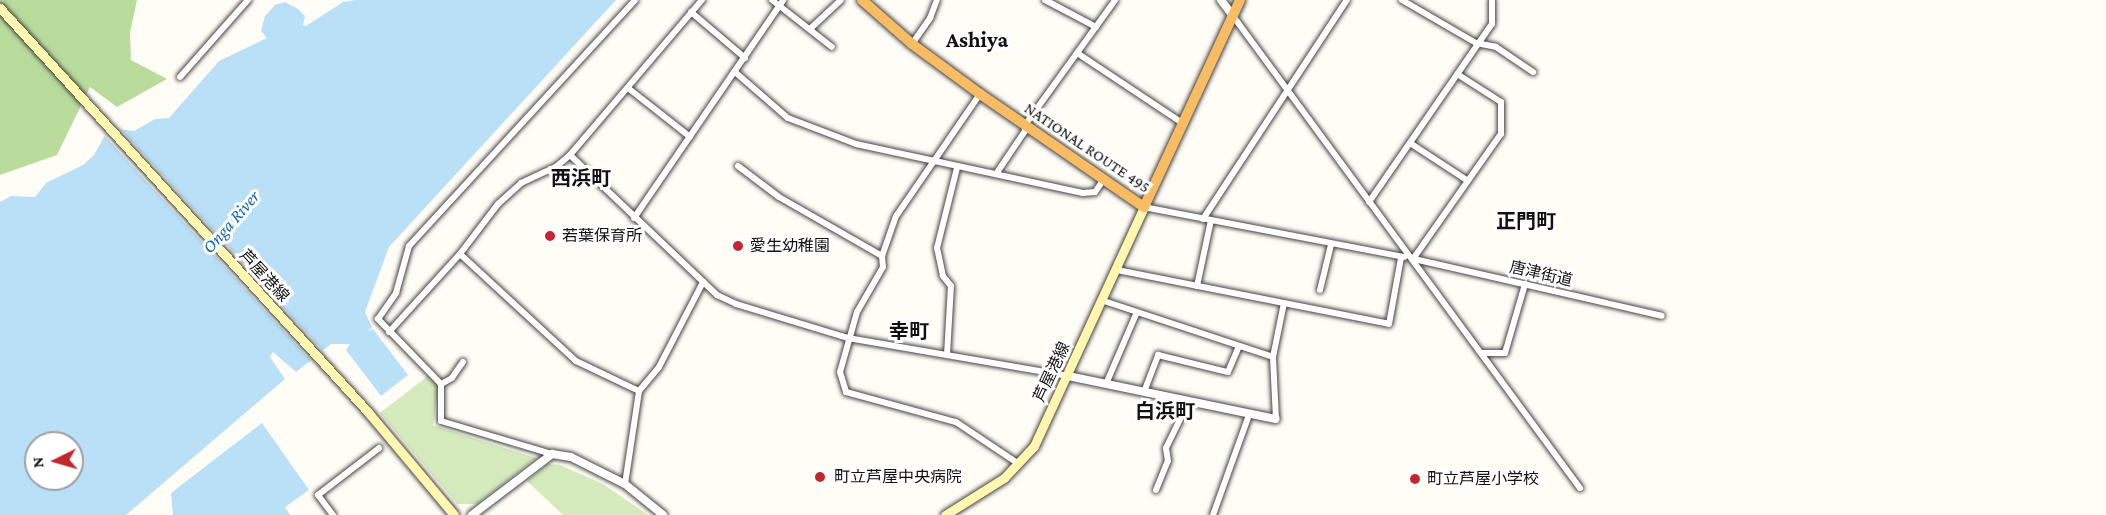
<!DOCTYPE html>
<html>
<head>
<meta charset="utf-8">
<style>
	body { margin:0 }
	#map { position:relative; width:2106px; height:515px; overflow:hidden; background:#fffdf5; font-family:"Crimson Pro","Noto Sans JP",serif }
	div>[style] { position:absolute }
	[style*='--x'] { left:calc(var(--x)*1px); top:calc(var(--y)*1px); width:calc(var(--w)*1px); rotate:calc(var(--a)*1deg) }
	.green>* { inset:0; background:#d5ebbd }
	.forest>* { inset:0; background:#b9dc9c }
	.water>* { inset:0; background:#b9e0f7 }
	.pier>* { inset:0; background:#fffdf5 }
	.roads { filter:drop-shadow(0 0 2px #444) drop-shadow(0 0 2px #444) }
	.minor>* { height:6px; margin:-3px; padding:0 3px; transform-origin:3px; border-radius:3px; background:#fff }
	.tertiary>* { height:8px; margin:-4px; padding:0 4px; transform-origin:4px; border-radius:4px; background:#fff }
	.secondary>* { height:9px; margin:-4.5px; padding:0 4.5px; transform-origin:4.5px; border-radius:4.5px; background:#fff6b0 }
	.trunk>* { height:10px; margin:-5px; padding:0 5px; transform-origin:5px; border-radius:5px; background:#f7bc64 }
	.dots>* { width:16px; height:16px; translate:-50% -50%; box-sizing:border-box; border:3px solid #fff; border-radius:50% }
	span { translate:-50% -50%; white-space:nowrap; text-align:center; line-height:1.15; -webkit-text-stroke:6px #fff; paint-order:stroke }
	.street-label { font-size:16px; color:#111 }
	.poi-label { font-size:16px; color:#111 }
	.left { translate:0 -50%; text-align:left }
	.water-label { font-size:18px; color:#1768a6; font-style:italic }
	.quarter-label { font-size:20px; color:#111; font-weight:700 }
	.district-label { font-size:22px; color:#111; font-weight:700 }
	.north { position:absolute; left:24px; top:431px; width:60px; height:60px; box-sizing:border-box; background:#fff; border:2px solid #a0a0a0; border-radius:50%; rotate:265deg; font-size:16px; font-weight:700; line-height:24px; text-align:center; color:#111 }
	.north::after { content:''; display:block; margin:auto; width:21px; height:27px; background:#c4262e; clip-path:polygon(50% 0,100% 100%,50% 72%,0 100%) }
</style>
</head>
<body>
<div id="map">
	<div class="green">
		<div style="clip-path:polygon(429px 375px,439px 385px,433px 425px,536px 458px,477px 504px,457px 504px,380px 413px)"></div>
		<div style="clip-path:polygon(548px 464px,560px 465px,603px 484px,648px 515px,563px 515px,527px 481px)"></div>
	</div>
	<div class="forest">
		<div style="clip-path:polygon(0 0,137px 0,130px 33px,131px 60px,167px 79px,117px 107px,90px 87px,57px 155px,0 175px)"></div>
	</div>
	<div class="water">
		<div style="clip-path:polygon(evenodd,355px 0,616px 0,389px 247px,365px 312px,372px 327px,368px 331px,373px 329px,408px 375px,381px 396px,346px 350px,350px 344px,331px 344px,296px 372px,273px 352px,270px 357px,285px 379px,126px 515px,0 515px,0 202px,11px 196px,35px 197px,46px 183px,83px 165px,94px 155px,109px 128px,134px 131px,155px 119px,169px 118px,219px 61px,267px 38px,261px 31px,265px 16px,275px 5px,285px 2px,298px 9px,305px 16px,303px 25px,306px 26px,343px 2px,355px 0,36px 443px,72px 443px,72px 479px,36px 479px,36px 443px)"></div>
		<div style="clip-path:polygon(262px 423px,309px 490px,285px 507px,290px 515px,173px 515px,171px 493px)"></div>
	</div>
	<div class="pier">
		<div style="clip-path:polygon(117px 125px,325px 353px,313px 363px,103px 134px,107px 126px)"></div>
	</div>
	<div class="roads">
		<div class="minor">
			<div style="--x:772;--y:0;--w:76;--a:38.1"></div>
			<div style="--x:1045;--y:0;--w:58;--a:27.9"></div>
			<div style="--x:1402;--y:0;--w:86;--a:30.2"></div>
			<div style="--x:1476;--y:43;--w:20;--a:11"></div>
			<div style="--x:1496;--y:47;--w:45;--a:34"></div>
			<div style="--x:691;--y:12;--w:71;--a:40.4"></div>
			<div style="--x:1233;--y:16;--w:586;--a:53.68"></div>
			<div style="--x:810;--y:29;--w:42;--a:-43.1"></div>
			<div style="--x:912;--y:44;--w:32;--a:-55"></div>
			<div style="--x:930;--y:18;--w:19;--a:-69"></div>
			<div style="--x:1077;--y:53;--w:128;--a:33.6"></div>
			<div style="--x:735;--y:72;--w:70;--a:41"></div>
			<div style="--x:788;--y:118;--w:73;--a:20.9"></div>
			<div style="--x:856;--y:144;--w:232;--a:12.2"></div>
			<div style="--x:1083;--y:193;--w:12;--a:-5"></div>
			<div style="--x:1095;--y:192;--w:16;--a:-55"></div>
			<div style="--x:180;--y:77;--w:103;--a:-48.6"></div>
			<div style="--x:628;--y:88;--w:79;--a:38.3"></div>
			<div style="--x:980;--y:94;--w:148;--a:124.5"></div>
			<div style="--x:896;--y:216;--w:42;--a:109.3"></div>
			<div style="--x:882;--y:256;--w:11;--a:85"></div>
			<div style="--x:883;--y:267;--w:52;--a:120"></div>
			<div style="--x:857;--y:312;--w:62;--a:105.8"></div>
			<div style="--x:840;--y:372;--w:21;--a:73"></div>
			<div style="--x:846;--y:392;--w:114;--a:15.3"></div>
			<div style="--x:956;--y:422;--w:76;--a:33.7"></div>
			<div style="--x:1410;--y:143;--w:69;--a:33.2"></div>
			<div style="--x:570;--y:155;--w:203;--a:43.6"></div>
			<div style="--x:717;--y:295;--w:21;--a:25"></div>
			<div style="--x:736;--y:304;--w:117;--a:16.9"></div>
			<div style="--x:848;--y:338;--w:222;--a:9.8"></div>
			<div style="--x:738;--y:166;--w:51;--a:37.1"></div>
			<div style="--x:779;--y:197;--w:119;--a:29.8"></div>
			<div style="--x:996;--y:174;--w:52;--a:-56"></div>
			<div style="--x:1025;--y:131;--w:6;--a:-90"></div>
			<div style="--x:1025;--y:125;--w:154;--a:-54.2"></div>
			<div style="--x:1369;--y:202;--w:216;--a:-55.4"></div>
			<div style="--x:1492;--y:24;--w:24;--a:-90"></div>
			<div style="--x:1144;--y:207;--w:265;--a:10.9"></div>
			<div style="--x:634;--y:218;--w:264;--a:-55.6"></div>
			<div style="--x:1203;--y:219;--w:262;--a:-56.7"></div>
			<div style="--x:460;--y:254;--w:158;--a:42.7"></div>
			<div style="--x:576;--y:361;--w:70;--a:25.5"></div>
			<div style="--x:1413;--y:259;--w:153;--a:-54.9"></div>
			<div style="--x:1501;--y:134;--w:32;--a:-90"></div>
			<div style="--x:1501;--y:102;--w:52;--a:-147.5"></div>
			<div style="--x:1414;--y:259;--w:254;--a:12.9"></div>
			<div style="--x:1117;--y:270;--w:277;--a:11.2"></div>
			<div style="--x:1389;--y:324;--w:67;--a:-79.7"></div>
			<div style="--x:1197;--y:286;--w:67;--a:-78"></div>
			<div style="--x:1320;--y:290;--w:46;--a:-76.3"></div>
			<div style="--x:1101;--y:300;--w:181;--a:18.3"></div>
			<div style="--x:389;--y:332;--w:105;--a:-47.7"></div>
			<div style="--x:460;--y:254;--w:63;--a:-52.8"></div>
			<div style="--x:498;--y:204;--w:31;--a:-42"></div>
			<div style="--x:521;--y:183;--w:40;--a:-25"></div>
			<div style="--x:557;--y:166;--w:17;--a:-40"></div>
			<div style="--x:570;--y:155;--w:204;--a:-49.6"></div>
			<div style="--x:1482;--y:353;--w:23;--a:0"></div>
			<div style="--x:1505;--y:353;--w:72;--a:-73.8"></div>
			<div style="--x:947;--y:355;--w:69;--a:-86.7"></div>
			<div style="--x:951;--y:286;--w:13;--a:-129"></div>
			<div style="--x:943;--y:276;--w:29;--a:-102"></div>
			<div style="--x:937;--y:248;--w:82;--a:-76"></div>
			<div style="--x:463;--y:362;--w:19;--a:125"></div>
			<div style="--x:452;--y:378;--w:13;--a:151"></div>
			<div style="--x:441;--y:384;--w:37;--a:90"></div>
			<div style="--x:441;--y:421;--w:116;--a:16.6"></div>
			<div style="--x:441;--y:384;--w:91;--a:-134.1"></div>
			<div style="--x:378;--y:319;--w:32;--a:-55"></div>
			<div style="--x:396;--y:293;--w:49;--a:-74.5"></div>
			<div style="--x:409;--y:246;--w:334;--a:-47.4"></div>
			<div style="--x:1106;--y:384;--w:78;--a:-66.7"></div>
			<div style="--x:1144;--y:392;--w:40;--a:-69"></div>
			<div style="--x:1158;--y:355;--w:72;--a:13.7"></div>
			<div style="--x:1228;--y:372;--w:28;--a:-67"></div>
			<div style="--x:1276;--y:419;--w:62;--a:-92.8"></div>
			<div style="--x:1273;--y:357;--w:55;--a:-78.5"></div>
			<div style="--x:625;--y:484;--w:94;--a:-81.4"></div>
			<div style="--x:639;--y:391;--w:31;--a:-50"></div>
			<div style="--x:659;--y:367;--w:96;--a:-62.6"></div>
			<div style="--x:1156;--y:490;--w:31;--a:-68"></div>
			<div style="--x:1168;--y:461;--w:13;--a:-99"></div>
			<div style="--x:1166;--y:448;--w:52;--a:-63.9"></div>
			<div style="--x:333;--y:515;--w:25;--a:-127"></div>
			<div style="--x:318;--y:495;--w:77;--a:-37.6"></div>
			<div style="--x:1213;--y:515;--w:106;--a:-70.2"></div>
		</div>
		<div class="tertiary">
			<div style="--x:1221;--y:0;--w:20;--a:53"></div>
			<div style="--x:1068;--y:376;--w:212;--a:11.7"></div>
			<div style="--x:472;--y:515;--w:101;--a:-37.3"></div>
			<div style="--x:552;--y:454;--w:19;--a:9"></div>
			<div style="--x:571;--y:457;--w:60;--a:26.6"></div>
			<div style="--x:625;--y:484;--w:49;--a:39.2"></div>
		</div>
		<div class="secondary">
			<div style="--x:0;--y:8;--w:546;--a:47.67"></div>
			<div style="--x:368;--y:412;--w:134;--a:50.1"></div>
			<div style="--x:945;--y:515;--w:70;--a:-32.1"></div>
			<div style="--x:1004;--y:478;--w:44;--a:-46.8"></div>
			<div style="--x:1034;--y:446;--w:263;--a:-65.3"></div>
		</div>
		<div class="trunk">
			<div style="--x:862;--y:0;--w:67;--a:41.3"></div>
			<div style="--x:912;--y:44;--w:84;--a:36.3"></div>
			<div style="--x:980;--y:94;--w:199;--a:34.6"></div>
			<div style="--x:1144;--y:207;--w:228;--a:-65.1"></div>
		</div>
	</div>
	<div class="dots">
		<div style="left:550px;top:236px;background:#c4262e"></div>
		<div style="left:738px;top:246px;background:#c4262e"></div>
		<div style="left:820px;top:477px;background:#c4262e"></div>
		<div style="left:1415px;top:479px;background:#c4262e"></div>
	</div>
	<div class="street-label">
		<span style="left:1087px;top:148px;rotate:34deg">NATIONAL ROUTE 495</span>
		<span style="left:1541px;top:274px;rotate:13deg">唐津街道</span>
		<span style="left:264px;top:276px;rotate:47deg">芦屋港線</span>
		<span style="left:1052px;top:372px;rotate:-65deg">芦屋港線</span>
	</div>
	<div class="poi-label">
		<span class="left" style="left:562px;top:236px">若葉保育所</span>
		<span class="left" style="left:750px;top:246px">愛生幼稚園</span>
		<span class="left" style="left:834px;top:477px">町立芦屋中央病院</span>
		<span class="left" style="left:1427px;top:479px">町立芦屋小学校</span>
	</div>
	<div class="water-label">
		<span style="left:231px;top:222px;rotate:-49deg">Onga River</span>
	</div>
	<div class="quarter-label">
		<span style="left:581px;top:178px">西浜町</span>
		<span style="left:1526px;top:221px">正門町</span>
		<span style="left:909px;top:331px">幸町</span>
		<span style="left:1165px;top:411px">白浜町</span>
	</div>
	<div class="district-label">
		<span style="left:977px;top:40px">Ashiya</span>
	</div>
	<div class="north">N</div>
</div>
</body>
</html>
